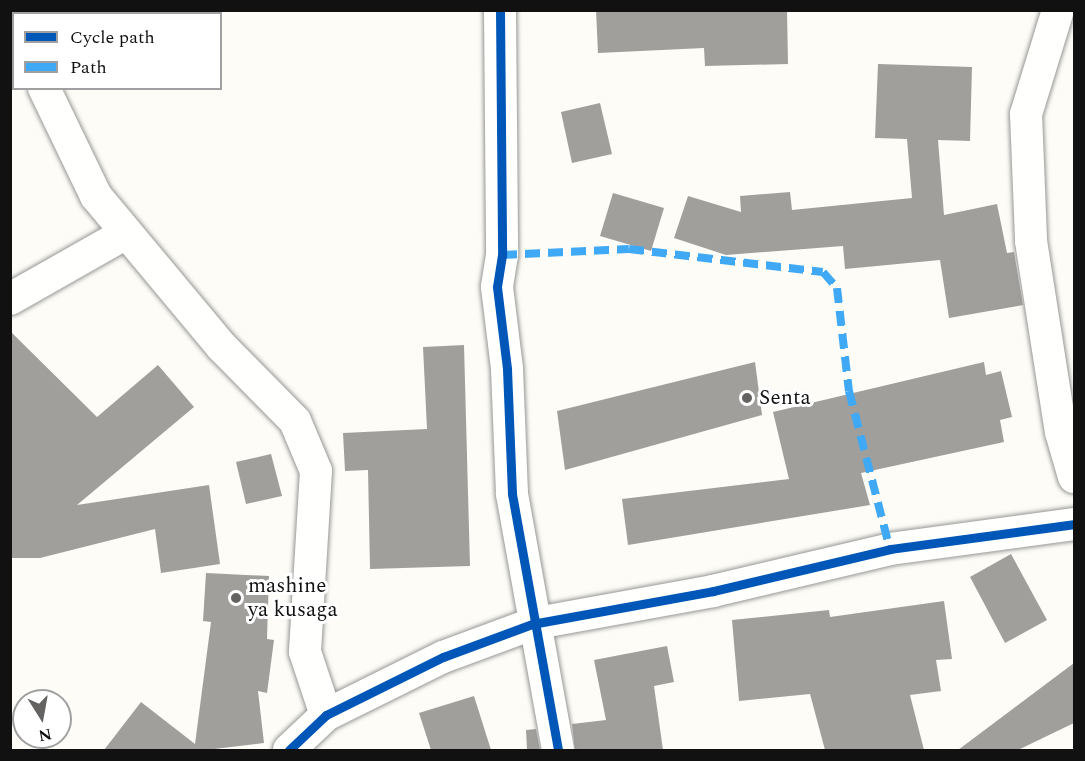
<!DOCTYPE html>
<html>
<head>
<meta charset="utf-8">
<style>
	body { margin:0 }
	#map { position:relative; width:1085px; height:761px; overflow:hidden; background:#fdfcf7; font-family:Spectral,serif }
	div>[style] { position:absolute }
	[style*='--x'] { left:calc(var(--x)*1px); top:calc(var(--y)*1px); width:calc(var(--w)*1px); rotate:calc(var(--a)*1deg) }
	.building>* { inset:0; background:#a19f9c }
	.roads { filter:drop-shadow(0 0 2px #979795) drop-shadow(0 0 2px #979795) }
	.minor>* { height:32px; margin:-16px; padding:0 16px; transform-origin:16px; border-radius:16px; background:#fffffe }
	.quiet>* { height:8px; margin-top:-4px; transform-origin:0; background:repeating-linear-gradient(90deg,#3fa9f5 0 15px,transparent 0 23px) }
	.cycleway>* { height:9px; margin:-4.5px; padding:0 4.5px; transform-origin:4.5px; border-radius:4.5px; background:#0057b8 }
	.dots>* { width:16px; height:16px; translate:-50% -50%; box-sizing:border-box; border:3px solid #fff; border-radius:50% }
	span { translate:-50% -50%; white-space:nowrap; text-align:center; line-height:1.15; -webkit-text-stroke:6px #fff; paint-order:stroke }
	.poi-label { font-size:21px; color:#111 }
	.left { translate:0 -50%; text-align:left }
	.frame { position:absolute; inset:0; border:12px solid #111; pointer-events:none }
	.legend { position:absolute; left:12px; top:12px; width:210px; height:78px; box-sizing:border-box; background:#fff; border:2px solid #a0a0a0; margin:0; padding:8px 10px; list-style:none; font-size:18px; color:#111 }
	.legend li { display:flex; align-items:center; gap:12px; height:30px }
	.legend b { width:30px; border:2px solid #a0a0a0 }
	.north { position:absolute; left:12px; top:689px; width:60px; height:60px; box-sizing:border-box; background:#fff; border:2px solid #a0a0a0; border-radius:50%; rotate:169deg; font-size:16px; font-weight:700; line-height:24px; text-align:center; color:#111 }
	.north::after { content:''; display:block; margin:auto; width:21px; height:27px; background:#646362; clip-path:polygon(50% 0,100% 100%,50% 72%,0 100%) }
</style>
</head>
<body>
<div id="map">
	<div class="building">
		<div style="clip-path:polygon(596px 10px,787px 10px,788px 64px,705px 66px,704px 48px,598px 53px)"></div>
		<div style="clip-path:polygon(878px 64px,972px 67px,970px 141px,938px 140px,944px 215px,997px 204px,1007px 253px,1014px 252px,1023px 305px,949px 318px,940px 260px,845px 269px,843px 246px,726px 255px,674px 238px,688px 196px,741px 212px,740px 196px,790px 192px,792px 210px,912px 198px,907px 139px,875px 138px)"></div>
		<div style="clip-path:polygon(600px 103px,612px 154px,572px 163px,561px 112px)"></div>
		<div style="clip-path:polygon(613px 193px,664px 208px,651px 251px,600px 236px)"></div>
		<div style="clip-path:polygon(10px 331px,97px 417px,158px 365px,194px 407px,77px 505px,209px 485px,220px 564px,161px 573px,155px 529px,40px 558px,10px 558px)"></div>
		<div style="clip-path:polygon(464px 345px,470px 566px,370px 569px,368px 470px,345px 471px,343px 433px,427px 429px,423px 347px)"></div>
		<div style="clip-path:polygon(755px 362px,762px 415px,565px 470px,557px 411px)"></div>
		<div style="clip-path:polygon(984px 362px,986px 375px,1001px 371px,1012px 417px,1000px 420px,1004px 442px,861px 473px,870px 505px,628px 545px,622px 499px,789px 479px,773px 412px)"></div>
		<div style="clip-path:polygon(271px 454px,282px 496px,246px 504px,236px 462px)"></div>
		<div style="clip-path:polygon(1011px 554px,1047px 620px,1005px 643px,970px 577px)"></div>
		<div style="clip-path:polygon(206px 573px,269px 576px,267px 639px,274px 640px,267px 693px,258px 691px,264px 743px,206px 750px,104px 750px,141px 702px,195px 744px,211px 622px,203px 621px)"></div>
		<div style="clip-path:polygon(944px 601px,952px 659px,936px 660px,941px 691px,910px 695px,924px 750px,825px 750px,810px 694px,739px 701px,732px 620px,829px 610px,830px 617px)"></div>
		<div style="clip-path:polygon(667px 646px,674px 682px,654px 686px,663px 750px,575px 750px,572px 724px,606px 720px,594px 660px)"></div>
		<div style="clip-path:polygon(1074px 663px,1074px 723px,1018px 750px,958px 750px)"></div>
		<div style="clip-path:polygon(474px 696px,491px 750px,431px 750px,419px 713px)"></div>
		<div style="clip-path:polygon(536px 729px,540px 750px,527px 750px,526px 730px)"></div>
	</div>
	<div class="roads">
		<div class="minor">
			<div style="--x:500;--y:10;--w:245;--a:89.5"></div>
			<div style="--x:502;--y:255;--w:32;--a:99"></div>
			<div style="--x:497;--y:287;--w:83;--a:83"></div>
			<div style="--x:507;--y:369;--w:125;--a:87.7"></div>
			<div style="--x:512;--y:494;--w:260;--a:79.8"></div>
			<div style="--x:1058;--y:10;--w:109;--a:107.1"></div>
			<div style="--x:1026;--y:114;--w:127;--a:87.7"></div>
			<div style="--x:1031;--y:241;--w:193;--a:81.1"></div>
			<div style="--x:1061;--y:432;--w:47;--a:73.9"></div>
			<div style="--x:10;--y:30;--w:6;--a:51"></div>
			<div style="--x:44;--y:88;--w:120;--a:64.3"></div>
			<div style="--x:96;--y:196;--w:197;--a:50.2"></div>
			<div style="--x:222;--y:347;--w:104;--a:45.4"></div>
			<div style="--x:295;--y:421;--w:54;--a:67.2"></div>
			<div style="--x:316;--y:471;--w:181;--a:93.5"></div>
			<div style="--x:305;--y:652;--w:66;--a:71.6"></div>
			<div style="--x:10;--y:299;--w:133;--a:-29.6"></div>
			<div style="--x:289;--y:750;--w:51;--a:-43.4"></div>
			<div style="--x:326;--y:715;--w:131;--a:-26.4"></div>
			<div style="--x:443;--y:657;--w:95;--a:-20.3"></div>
			<div style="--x:532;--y:624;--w:184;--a:-10.3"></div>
			<div style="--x:713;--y:591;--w:182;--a:-13.3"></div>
			<div style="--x:890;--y:549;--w:186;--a:-7.7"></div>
		</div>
	</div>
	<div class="quiet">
		<div style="--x:502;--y:255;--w:127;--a:-2.7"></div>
		<div style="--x:629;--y:249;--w:195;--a:6.8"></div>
		<div style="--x:823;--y:272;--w:21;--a:49"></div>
		<div style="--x:837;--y:288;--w:104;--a:83.4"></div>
		<div style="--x:849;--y:391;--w:163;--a:75.5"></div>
	</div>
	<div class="cycleway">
		<div style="--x:500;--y:10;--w:245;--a:89.5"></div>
		<div style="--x:502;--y:255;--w:32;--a:99"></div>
		<div style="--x:497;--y:287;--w:83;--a:83"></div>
		<div style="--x:507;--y:369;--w:125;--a:87.7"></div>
		<div style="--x:512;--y:494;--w:260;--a:79.8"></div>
		<div style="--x:289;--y:750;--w:51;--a:-43.4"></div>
		<div style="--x:326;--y:715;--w:131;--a:-26.4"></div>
		<div style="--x:443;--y:657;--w:95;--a:-20.3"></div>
		<div style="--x:532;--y:624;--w:184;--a:-10.3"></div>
		<div style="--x:713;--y:591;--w:182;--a:-13.3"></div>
		<div style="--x:890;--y:549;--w:186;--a:-7.7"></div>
	</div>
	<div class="dots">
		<div style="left:747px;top:398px;background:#646362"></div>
		<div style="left:236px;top:598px;background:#646362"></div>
	</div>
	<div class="poi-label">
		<span class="left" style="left:759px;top:398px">Senta</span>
		<span class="left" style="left:248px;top:598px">mashine<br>ya kusaga</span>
	</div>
	<div class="frame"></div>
	<ul class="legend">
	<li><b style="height:8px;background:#0057b8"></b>Cycle path</li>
	<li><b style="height:8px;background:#3fa9f5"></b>Path</li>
	</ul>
	<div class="north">N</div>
</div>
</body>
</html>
